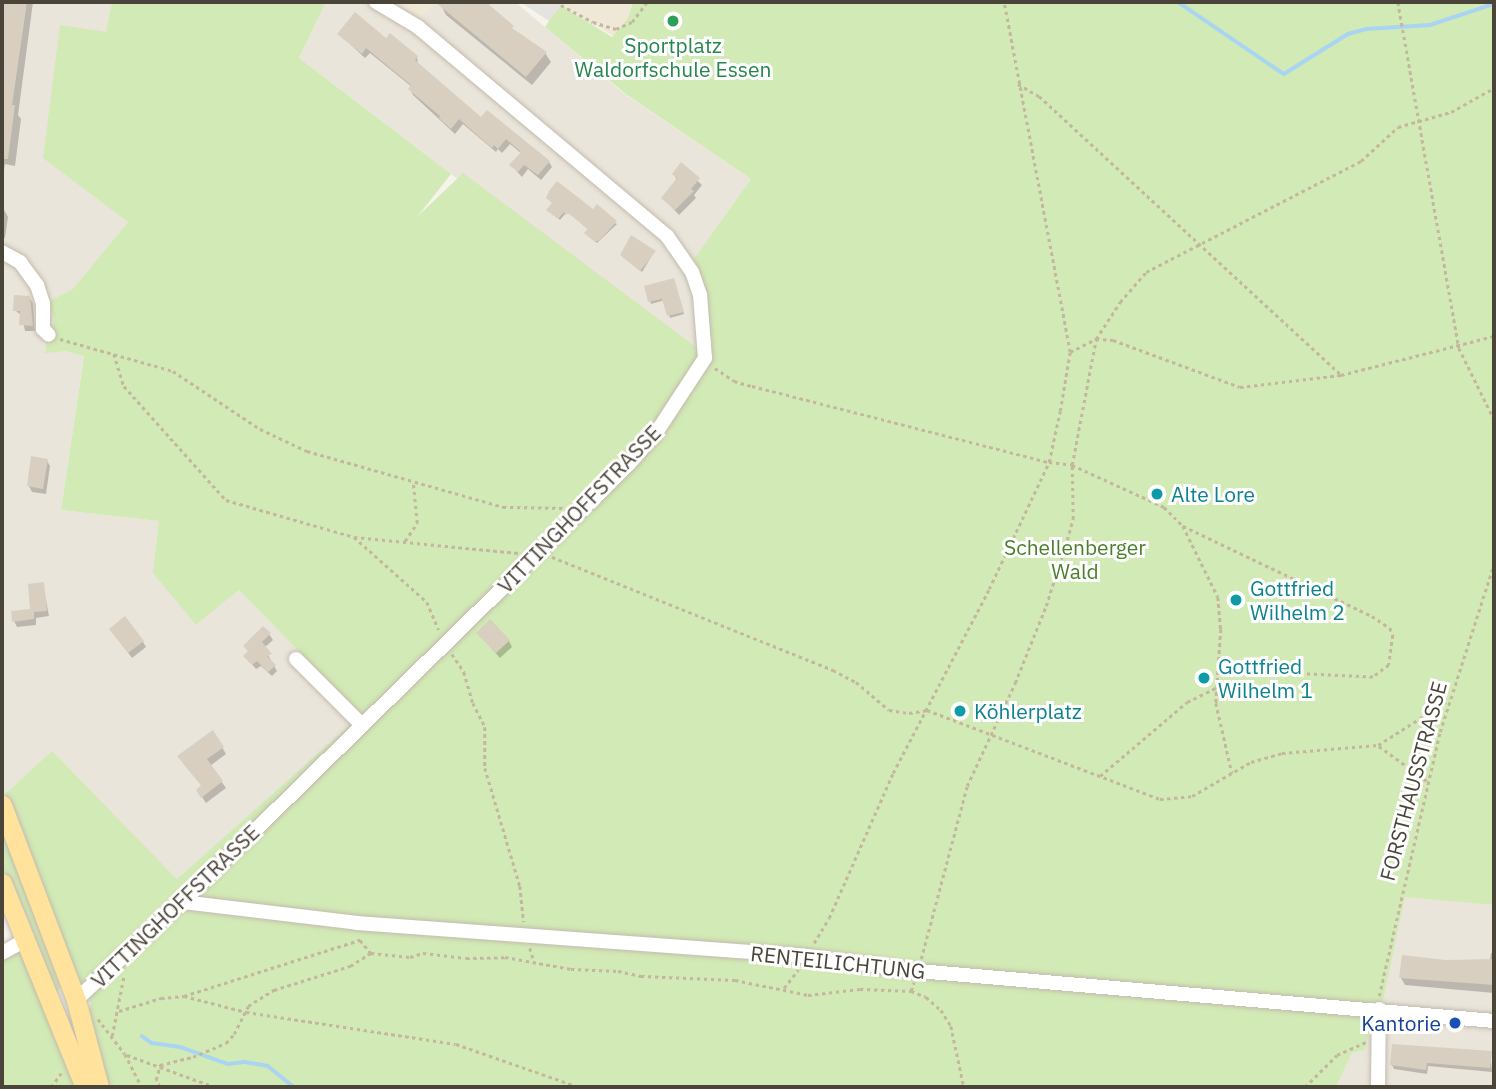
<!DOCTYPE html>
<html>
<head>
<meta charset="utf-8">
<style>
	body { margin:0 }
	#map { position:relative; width:1496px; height:1089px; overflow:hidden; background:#f6f3ec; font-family:"IBM Plex Sans",sans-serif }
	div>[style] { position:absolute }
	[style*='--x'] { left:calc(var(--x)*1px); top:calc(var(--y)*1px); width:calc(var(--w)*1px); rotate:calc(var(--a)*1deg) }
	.residential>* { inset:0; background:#eae5da }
	.education>* { inset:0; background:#efe8d6 }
	.green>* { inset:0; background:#d2eab5 }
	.parking>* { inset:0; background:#e5e3e0 }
	.shadow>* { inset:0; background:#0003 }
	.stream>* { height:3.5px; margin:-1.75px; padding:0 1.75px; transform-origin:1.75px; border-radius:1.75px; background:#a9d4f2 }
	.building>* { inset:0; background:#d8cfc1 }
	.path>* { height:2.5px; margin-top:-1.25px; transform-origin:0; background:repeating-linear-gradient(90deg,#c4b79f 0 3.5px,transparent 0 7px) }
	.roads { filter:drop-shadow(0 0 2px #c2bbae) drop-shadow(0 0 2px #c2bbae) }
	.minor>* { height:14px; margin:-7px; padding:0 7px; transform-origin:7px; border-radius:7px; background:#fff }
	.major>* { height:19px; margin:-9.5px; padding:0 9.5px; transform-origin:9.5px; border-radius:9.5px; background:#ffe39c }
	.dots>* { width:19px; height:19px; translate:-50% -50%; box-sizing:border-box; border:4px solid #fff; border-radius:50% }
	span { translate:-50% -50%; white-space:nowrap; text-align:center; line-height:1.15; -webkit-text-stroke:6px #fff; paint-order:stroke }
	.leisure-label { font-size:21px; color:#27864d }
	.culture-label { font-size:21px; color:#0d838f }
	.left { translate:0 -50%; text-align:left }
	.street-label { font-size:21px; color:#4b4439 }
	.park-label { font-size:21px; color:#4a7f2a }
	.transit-label { font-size:21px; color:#164399 }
	.right { translate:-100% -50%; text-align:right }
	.frame { position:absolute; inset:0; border:4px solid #4b4439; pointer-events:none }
</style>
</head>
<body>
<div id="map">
	<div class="residential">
		<div style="clip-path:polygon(2px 2px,112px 2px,106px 33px,60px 26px,113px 210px,128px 222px,73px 290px,51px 332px,65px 351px,84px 355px,61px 510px,160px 521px,196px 625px,239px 590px,362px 715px,177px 879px,52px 752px,5px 794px,2px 784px)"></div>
		<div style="clip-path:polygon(326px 2px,515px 2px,626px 95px,751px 179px,694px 259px,708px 357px,451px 174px,299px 58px)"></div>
		<div style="clip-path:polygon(1405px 896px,1494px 905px,1494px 1087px,1336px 1087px,1352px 1053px,1365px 1050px,1371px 1023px,1384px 997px)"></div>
	</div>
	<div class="education">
		<div style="clip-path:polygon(379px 2px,436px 2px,416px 24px)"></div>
		<div style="clip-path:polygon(553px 2px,633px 2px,628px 19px,614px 36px)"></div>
	</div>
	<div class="green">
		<div style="clip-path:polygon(112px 2px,326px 2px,299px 58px,451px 174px,417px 217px,463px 173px,708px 356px,694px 259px,751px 179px,627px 95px,545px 27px,560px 5px,612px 37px,628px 18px,633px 2px,1494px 2px,1494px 905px,1405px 897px,1384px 997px,1371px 1023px,1365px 1050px,1352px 1053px,1336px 1087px,105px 1087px,87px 1015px,91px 1003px,74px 970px,5px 794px,52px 751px,177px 879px,361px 715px,239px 590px,196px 625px,153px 573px,159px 521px,61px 510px,84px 356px,65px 351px,45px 353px,47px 338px,55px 320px,48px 302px,73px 289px,128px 222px,43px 158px,60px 25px,106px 32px)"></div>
		<div style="clip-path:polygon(2px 823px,61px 987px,55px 994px,41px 967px,2px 865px)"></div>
		<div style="clip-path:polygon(14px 950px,20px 950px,78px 1087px,2px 1087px,2px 962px)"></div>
	</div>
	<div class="parking">
		<div style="clip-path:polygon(520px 2px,556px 2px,561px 5px,549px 21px)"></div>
	</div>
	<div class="shadow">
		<div style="clip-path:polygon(5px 2px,33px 2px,18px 115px,21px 119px,15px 166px,5px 164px,2px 182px,2px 36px)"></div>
		<div style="clip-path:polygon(444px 2px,483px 2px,516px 33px,545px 53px,551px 62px,532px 85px,446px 15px,441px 5px)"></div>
		<div style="clip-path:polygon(339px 34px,387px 41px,417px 57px,418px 65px,481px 119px,549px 162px,552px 167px,541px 180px,528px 169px,522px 177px,511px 165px,522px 154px,510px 144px,502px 153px,498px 149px,496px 152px,463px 124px,455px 134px,413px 95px,410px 89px,412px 87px,370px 53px,365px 58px)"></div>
		<div style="clip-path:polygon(681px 165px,702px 185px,694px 195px,696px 198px,679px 215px,663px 198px,677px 181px,674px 174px)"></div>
		<div style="clip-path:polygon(2px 206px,8px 217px,5px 238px,2px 237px)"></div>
		<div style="clip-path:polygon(549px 210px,593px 212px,617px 224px,597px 243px,588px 236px,589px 230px,570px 214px,566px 213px,560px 220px)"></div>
		<div style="clip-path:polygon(654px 252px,642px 272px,623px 257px)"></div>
		<div style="clip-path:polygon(675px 283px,684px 314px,670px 318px,665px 300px,651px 304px,646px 287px)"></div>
		<div style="clip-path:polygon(29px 297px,33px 303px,35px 331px,25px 331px,22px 316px,15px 310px)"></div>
		<div style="clip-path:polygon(47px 461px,50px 466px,46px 494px,32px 492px,29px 486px)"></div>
		<div style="clip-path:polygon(43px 584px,49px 616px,36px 618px,36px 625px,17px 627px,14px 621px,32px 611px)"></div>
		<div style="clip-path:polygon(478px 633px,509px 641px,512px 647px,500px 658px)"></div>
		<div style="clip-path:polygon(269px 634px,273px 640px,264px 648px,277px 671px,272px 676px,261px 666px,256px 669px,245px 656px,249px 653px,245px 646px)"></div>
		<div style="clip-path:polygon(115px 635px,143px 642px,146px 647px,132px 658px)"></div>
		<div style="clip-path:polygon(213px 732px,226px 754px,210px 766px,226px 788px,206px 803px,202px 797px,202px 786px,183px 763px)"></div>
		<div style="clip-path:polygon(1491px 953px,1494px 953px,1494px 993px,1405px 985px,1401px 978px,1490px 960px)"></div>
		<div style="clip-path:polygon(1490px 1053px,1492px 1072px,1428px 1066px,1427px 1074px,1394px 1069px,1392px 1065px)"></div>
	</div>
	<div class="stream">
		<div style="--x:1178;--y:2;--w:128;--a:34.2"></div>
		<div style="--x:1284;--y:74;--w:75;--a:-32"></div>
		<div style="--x:1348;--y:34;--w:20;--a:-15"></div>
		<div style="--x:1367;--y:29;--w:63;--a:-3.6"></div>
		<div style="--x:1430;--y:25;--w:67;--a:-18.2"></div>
		<div style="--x:142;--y:1036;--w:12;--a:35"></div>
		<div style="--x:152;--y:1043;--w:28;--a:8"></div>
		<div style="--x:180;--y:1047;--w:51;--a:19.5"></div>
		<div style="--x:228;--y:1064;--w:17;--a:-7"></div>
		<div style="--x:245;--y:1062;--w:23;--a:10"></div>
		<div style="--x:268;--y:1066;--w:33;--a:39"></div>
	</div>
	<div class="building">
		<div style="clip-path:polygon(3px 2px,27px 2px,12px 105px,15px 105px,8px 159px,2px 159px)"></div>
		<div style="clip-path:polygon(435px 2px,486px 2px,514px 26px,512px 28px,547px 52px,526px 77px)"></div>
		<div style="clip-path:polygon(355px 12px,386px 38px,390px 33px,418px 56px,415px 60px,481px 117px,487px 110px,550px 161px,538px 175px,524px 165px,518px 172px,509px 165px,521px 152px,506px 139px,498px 149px,494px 145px,492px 148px,459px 119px,451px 129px,439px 118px,440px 116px,408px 89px,411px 85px,366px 48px,362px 54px,337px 34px)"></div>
		<div style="clip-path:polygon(681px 162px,700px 178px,691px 189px,694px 191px,675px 210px,661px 198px,677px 178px,672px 174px)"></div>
		<div style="clip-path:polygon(557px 181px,593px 209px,597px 204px,617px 221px,600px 240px,595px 242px,584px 233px,588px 229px,568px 213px,566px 215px,564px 212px,558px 219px,546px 210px,552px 203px,546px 198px,549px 191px)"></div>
		<div style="clip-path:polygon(631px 235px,656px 251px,640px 271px,620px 255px)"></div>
		<div style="clip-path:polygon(674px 278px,684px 312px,667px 316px,662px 299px,648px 302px,644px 286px)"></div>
		<div style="clip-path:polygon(14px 295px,30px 296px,33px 326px,19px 325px,20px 311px,13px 311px)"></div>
		<div style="clip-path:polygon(31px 456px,48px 459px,43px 489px,27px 486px)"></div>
		<div style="clip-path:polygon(44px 582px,47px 611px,34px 612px,34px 619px,12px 622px,11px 611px,30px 609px,28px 584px)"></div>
		<div style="clip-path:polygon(125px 616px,144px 641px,128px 653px,109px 629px)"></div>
		<div style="clip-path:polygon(490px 619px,510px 640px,496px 653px,476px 633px)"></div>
		<div style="clip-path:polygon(263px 626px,271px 633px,262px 642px,272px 654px,267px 656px,276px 665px,268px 672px,257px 661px,252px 665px,243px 656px,248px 651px,243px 646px)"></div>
		<div style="clip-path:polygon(213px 730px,224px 747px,207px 759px,223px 781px,201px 798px,196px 790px,201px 785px,177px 756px)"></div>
		<div style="clip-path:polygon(1402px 955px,1446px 960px,1494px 959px,1494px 985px,1399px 978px)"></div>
		<div style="clip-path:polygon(1392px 1044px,1492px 1051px,1490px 1068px,1427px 1063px,1426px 1070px,1390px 1065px)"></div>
	</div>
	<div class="path">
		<div style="--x:1398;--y:2;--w:351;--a:80"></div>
		<div style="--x:1459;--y:348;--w:79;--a:63.8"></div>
		<div style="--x:561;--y:5;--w:36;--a:28"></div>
		<div style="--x:593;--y:22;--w:24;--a:17"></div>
		<div style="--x:616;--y:29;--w:17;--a:-24"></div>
		<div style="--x:632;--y:22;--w:25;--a:-53"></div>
		<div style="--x:1018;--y:84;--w:24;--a:30"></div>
		<div style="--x:1039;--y:96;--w:411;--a:42.7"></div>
		<div style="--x:1341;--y:375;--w:158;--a:-14.3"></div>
		<div style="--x:60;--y:339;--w:117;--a:15.8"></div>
		<div style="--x:173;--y:371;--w:105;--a:33.7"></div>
		<div style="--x:260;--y:429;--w:52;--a:25.1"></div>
		<div style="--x:307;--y:451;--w:204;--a:15.9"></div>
		<div style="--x:503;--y:507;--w:61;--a:0.9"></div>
		<div style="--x:1070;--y:352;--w:29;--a:-27"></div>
		<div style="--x:1096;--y:339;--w:17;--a:3"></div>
		<div style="--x:1113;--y:340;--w:135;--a:20.3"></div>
		<div style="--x:1240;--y:387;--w:102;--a:-6.8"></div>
		<div style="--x:114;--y:354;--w:34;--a:73"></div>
		<div style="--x:124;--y:386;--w:153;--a:48.2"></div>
		<div style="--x:226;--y:500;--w:133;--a:16.1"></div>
		<div style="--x:354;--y:537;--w:98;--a:41.7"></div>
		<div style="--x:427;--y:602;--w:30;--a:67"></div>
		<div style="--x:715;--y:368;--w:23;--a:34"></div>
		<div style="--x:734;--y:381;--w:19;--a:16"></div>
		<div style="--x:752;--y:386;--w:307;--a:14.4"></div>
		<div style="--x:1049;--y:462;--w:23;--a:7"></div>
		<div style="--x:1072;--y:465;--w:101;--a:24.5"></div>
		<div style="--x:1164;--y:507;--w:27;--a:45"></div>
		<div style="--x:1183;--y:526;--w:79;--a:63.8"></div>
		<div style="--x:1218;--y:597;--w:32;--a:85"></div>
		<div style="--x:1221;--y:629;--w:74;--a:93.9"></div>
		<div style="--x:1216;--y:703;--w:72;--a:77.1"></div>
		<div style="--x:1183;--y:526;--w:209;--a:25.5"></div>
		<div style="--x:1372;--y:616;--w:22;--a:34"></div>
		<div style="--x:1390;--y:628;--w:8;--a:67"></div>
		<div style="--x:1393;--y:635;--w:30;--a:98"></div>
		<div style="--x:1389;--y:665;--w:20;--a:143"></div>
		<div style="--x:1373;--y:677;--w:155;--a:-177.4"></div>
		<div style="--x:354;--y:537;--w:165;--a:5.6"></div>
		<div style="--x:405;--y:541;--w:22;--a:-56"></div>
		<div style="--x:417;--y:523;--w:41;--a:-95.6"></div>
		<div style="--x:552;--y:557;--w:303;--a:21.9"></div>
		<div style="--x:833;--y:670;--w:26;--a:28"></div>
		<div style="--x:856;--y:682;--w:43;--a:40.3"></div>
		<div style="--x:889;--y:710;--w:20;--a:9"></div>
		<div style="--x:909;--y:713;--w:18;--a:-9"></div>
		<div style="--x:927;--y:710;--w:249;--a:20.9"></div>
		<div style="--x:1160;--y:799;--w:32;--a:-5"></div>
		<div style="--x:1192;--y:796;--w:68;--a:-30"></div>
		<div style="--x:1251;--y:762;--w:32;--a:-16"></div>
		<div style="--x:1282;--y:753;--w:96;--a:-4.8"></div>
		<div style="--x:1378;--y:745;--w:84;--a:-32.4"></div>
		<div style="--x:452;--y:654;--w:22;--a:56"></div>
		<div style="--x:464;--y:672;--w:32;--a:74"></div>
		<div style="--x:473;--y:703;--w:27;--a:63"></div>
		<div style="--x:485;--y:727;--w:41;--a:90"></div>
		<div style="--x:485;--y:768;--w:123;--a:73.5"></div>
		<div style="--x:520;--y:886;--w:36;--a:84"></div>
		<div style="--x:1379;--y:746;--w:59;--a:36.1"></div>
		<div style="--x:1100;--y:776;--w:114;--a:-40.4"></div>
		<div style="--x:1187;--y:702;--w:32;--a:-26"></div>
		<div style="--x:814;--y:943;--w:29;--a:-59"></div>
		<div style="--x:829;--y:918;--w:158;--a:-66.2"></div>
		<div style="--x:893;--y:773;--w:208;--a:-62.4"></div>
		<div style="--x:989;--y:589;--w:140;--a:-64.7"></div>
		<div style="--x:1049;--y:462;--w:52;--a:-77.8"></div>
		<div style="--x:1060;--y:411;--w:60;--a:-80.4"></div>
		<div style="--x:1070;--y:352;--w:356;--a:-100.7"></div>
		<div style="--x:530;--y:948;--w:14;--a:73"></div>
		<div style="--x:921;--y:959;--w:179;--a:-75.1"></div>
		<div style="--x:967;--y:786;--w:114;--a:-65"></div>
		<div style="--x:1015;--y:683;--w:83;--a:-68.1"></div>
		<div style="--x:1046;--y:606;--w:69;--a:-72.3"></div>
		<div style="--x:1067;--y:540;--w:22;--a:-74"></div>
		<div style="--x:1073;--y:519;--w:54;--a:-91.1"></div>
		<div style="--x:1072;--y:465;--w:128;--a:-79.2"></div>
		<div style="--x:1096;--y:339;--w:44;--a:-57"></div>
		<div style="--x:1120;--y:302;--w:40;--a:-49"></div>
		<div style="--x:1146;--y:272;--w:242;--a:-27.3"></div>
		<div style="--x:1361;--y:161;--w:50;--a:-42.6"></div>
		<div style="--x:1398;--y:127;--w:55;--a:-15.8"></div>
		<div style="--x:1451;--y:112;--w:49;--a:-29.2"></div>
		<div style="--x:784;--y:988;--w:23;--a:-52"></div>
		<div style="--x:911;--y:991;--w:9;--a:-72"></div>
		<div style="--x:184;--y:996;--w:64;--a:14.5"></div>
		<div style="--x:246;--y:1012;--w:212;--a:8.7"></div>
		<div style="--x:456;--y:1044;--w:130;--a:19.3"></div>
		<div style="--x:1379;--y:996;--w:271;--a:-77"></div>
		<div style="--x:1440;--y:732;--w:176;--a:-72.2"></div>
		<div style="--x:119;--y:1011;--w:44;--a:-17.2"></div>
		<div style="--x:161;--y:998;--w:23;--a:-5"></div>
		<div style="--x:184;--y:996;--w:185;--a:-17.7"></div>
		<div style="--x:360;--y:940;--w:17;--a:50"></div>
		<div style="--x:98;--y:1019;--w:44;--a:52.4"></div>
		<div style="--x:125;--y:1054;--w:37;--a:63"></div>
		<div style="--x:112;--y:1036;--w:62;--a:-78.9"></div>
		<div style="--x:127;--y:1055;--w:94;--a:20"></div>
		<div style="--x:51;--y:1087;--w:17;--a:-54"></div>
		<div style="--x:160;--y:1087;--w:8;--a:-120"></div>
		<div style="--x:156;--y:1080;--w:16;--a:-75"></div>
		<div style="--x:160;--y:1065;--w:34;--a:-14"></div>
		<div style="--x:193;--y:1057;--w:36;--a:-23"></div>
		<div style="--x:226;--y:1043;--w:12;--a:-48"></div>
		<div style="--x:234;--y:1034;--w:31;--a:-63"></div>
		<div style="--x:248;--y:1006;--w:31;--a:-32"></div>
		<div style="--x:274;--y:990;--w:80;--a:-17.5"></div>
		<div style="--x:350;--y:966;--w:25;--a:-32"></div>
		<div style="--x:371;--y:953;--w:39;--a:6"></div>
		<div style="--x:410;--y:957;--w:14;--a:-17"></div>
		<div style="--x:423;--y:953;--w:43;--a:6.6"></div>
		<div style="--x:466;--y:958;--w:39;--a:-1"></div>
		<div style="--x:505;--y:957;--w:67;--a:10.3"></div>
		<div style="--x:571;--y:969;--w:47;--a:2.4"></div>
		<div style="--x:618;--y:971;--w:24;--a:12"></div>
		<div style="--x:641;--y:976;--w:94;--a:2.4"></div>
		<div style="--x:735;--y:980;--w:75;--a:11.6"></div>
		<div style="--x:808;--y:995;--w:52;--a:-6.6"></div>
		<div style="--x:860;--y:989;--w:51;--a:2.2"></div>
		<div style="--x:911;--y:991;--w:16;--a:22"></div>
		<div style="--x:926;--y:997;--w:20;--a:41"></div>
		<div style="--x:941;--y:1010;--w:19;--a:58"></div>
		<div style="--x:951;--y:1026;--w:62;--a:78"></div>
		<div style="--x:1305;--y:1087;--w:45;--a:-45"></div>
		<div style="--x:1337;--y:1055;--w:32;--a:-24"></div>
	</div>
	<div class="roads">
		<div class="minor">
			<div style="--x:2;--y:252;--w:21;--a:29"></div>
			<div style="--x:20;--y:262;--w:29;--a:54"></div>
			<div style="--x:37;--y:285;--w:19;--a:72"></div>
			<div style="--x:43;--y:303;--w:26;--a:90"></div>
			<div style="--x:43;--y:329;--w:8;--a:45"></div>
			<div style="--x:296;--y:659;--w:93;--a:45"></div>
			<div style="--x:182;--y:902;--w:176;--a:6.8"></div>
			<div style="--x:357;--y:923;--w:449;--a:4.2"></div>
			<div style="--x:805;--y:956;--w:114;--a:7.6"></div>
			<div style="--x:918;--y:971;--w:578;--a:4.96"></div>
			<div style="--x:2;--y:953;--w:26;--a:-29"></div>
			<div style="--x:76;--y:1000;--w:144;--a:-42.8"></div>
			<div style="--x:182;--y:902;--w:624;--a:-44.42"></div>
			<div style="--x:628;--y:465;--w:43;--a:-48.8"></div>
			<div style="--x:656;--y:433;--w:90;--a:-56.8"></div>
			<div style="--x:705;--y:358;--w:63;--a:-94.5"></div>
			<div style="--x:700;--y:295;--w:24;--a:-109"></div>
			<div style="--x:692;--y:272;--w:44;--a:-124.8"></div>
			<div style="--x:667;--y:236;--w:325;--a:-140"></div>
			<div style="--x:418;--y:27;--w:49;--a:-149.2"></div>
			<div style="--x:1378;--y:1087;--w:78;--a:-89.3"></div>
		</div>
		<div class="major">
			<div style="--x:2;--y:805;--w:209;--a:69.2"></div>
			<div style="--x:76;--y:1000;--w:90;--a:75.2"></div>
			<div style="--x:2;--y:883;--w:220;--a:67.9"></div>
		</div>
	</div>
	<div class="dots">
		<div style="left:673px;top:21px;background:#2e9e5b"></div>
		<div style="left:1157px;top:494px;background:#0f9aa8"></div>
		<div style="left:1236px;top:600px;background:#0f9aa8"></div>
		<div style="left:1204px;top:678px;background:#0f9aa8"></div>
		<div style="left:960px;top:711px;background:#0f9aa8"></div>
		<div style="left:1455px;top:1023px;background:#1a4fb4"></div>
	</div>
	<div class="leisure-label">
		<span style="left:673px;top:57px">Sportplatz<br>Waldorfschule Essen</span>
	</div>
	<div class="culture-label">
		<span class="left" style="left:1171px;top:494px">Alte Lore</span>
		<span class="left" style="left:1250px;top:600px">Gottfried<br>Wilhelm 2</span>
		<span class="left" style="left:1218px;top:678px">Gottfried<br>Wilhelm 1</span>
		<span class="left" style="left:974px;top:711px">Köhlerplatz</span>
	</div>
	<div class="street-label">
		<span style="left:579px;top:509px;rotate:-46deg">VITTINGHOFFSTRASSE</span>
		<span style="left:1413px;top:781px;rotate:-75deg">FORSTHAUSSTRASSE</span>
		<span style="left:175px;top:906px;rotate:-44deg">VITTINGHOFFSTRASSE</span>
		<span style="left:838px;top:962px;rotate:6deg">RENTEILICHTUNG</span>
	</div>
	<div class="park-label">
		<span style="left:1075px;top:559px">Schellenberger<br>Wald</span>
	</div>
	<div class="transit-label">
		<span class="right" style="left:1441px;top:1023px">Kantorie</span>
	</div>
	<div class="frame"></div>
</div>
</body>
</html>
